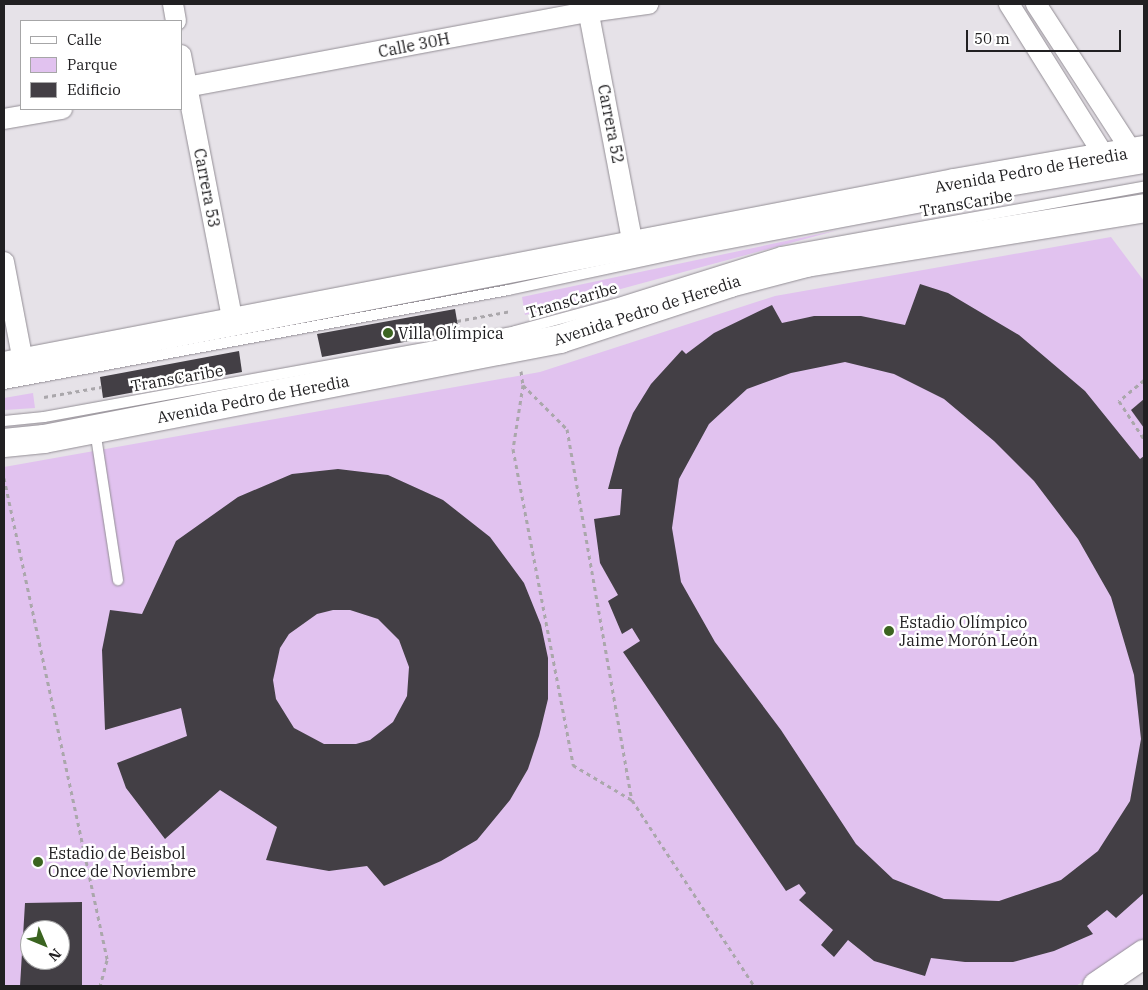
<!DOCTYPE html>
<html>
<head>
<meta charset="utf-8">
<style>
	body { margin:0 }
	#map { position:relative; width:1148px; height:990px; overflow:hidden; background:#e6e2e8; font-family:"IBM Plex Serif",serif }
	div>[style] { position:absolute }
	[style*='--x'] { left:calc(var(--x)*1px); top:calc(var(--y)*1px); width:calc(var(--w)*1px); rotate:calc(var(--a)*1deg) }
	.green>* { inset:0; background:#e1c2ef }
	.building>* { inset:0; background:#433f45 }
	.path>* { height:3px; margin-top:-1.5px; transform-origin:0; background:repeating-linear-gradient(90deg,#aaa7ab 0 4px,transparent 0 8px) }
	.roads { filter:drop-shadow(0 0 1px #938e95) drop-shadow(0 0 1px #938e95) }
	.lane>* { height:10px; margin:-5px; padding:0 5px; transform-origin:5px; border-radius:5px; background:#fff }
	.street>* { height:20px; margin:-10px; padding:0 10px; transform-origin:10px; border-radius:10px; background:#fff }
	.secondary>* { height:28px; margin:-14px; padding:0 14px; transform-origin:14px; border-radius:14px; background:#fff }
	.highway>* { height:28px; margin:-14px; padding:0 14px; transform-origin:14px; border-radius:14px; background:#fff }
	.dots>* { width:14px; height:14px; translate:-50% -50%; box-sizing:border-box; border:2px solid #fff; border-radius:50% }
	span { translate:-50% -50%; white-space:nowrap; text-align:center; line-height:1.15; -webkit-text-stroke:5px #fff; paint-order:stroke }
	.street-label { font-size:16px; color:#212022 }
	.poi-label { font-size:16px; color:#212022 }
	.left { translate:0 -50%; text-align:left }
	.frame { position:absolute; inset:0; border:5px solid #212022; pointer-events:none }
	.legend { position:absolute; left:20px; top:20px; width:162px; height:90px; box-sizing:border-box; background:#fff; border:1px solid #a6a6a7; margin:0; padding:6px 9px; list-style:none; font-size:15px; color:#212022 }
	.legend li { display:flex; align-items:center; gap:10px; height:25px }
	.legend b { width:25px; border:1px solid #a6a6a7 }
	.north { position:absolute; left:20px; top:920px; width:50px; height:50px; box-sizing:border-box; background:#fff; border:1px solid #a6a6a7; border-radius:50%; rotate:135deg; font-size:14px; font-weight:700; line-height:20px; text-align:center; color:#212022 }
	.north::after { content:''; display:block; margin:auto; width:18px; height:22px; background:#3b6420; clip-path:polygon(50% 0,100% 100%,50% 72%,0 100%) }
	.scale { position:absolute; left:966px; top:30px; width:155px; height:22px; box-sizing:border-box; border:2px solid #212022; border-top:0; padding-left:6px; font-size:15px; line-height:18px; white-space:nowrap; color:#212022; -webkit-text-stroke:4px #fff; paint-order:stroke }
</style>
</head>
<body>
<div id="map">
	<div class="green">
		<div style="clip-path:polygon(838px 230px,525px 315px,522px 297px)"></div>
		<div style="clip-path:polygon(evenodd,1111px 237px,1144px 281px,1144px 940px,1076px 986px,4px 986px,4px 467px,540px 372px,775px 296px,1111px 237px,30px 930px,60px 930px,60px 960px,30px 960px,30px 930px)"></div>
		<div style="clip-path:polygon(33px 393px,35px 408px,4px 410px,4px 398px)"></div>
	</div>
	<div class="building">
		<div style="clip-path:polygon(evenodd,920px 284px,948px 293px,1019px 335px,1085px 391px,1140px 459px,1144px 456px,1144px 893px,1116px 918px,1107px 910px,1087px 926px,1093px 934px,1054px 951px,1013px 962px,965px 962px,931px 958px,925px 976px,874px 961px,848px 940px,834px 957px,821px 945px,833px 930px,799px 900px,806px 893px,799px 884px,786px 891px,623px 652px,640px 641px,632px 628px,622px 634px,608px 601px,618px 595px,600px 563px,594px 519px,620px 515px,622px 489px,608px 489px,619px 448px,633px 413px,651px 384px,682px 350px,686px 354px,714px 333px,772px 305px,782px 323px,814px 316px,861px 316px,905px 325px,920px 284px,845px 362px,894px 374px,944px 399px,994px 441px,1034px 481px,1078px 539px,1111px 597px,1134px 675px,1141px 739px,1130px 801px,1098px 851px,1061px 880px,999px 901px,944px 899px,893px 879px,856px 844px,781px 730px,715px 642px,681px 582px,672px 528px,679px 479px,709px 424px,747px 389px,791px 373px,845px 362px)"></div>
		<div style="clip-path:polygon(455px 309px,459px 332px,322px 357px,317px 334px)"></div>
		<div style="clip-path:polygon(239px 351px,242px 372px,103px 398px,100px 377px)"></div>
		<div style="clip-path:polygon(1144px 399px,1144px 428px,1131px 410px)"></div>
		<div style="clip-path:polygon(evenodd,338px 469px,388px 475px,443px 500px,490px 537px,524px 583px,541px 625px,548px 658px,548px 699px,539px 736px,528px 769px,510px 800px,477px 840px,441px 861px,384px 886px,367px 866px,329px 871px,266px 860px,277px 827px,220px 790px,165px 839px,126px 788px,117px 763px,187px 736px,181px 708px,105px 730px,102px 650px,110px 610px,142px 614px,176px 541px,238px 497px,292px 474px,338px 469px,333px 610px,350px 610px,378px 619px,399px 640px,409px 667px,407px 696px,393px 722px,370px 740px,356px 744px,324px 744px,294px 728px,276px 699px,273px 680px,280px 648px,289px 634px,317px 614px,333px 610px)"></div>
		<div style="clip-path:polygon(evenodd,82px 902px,82px 986px,20px 986px,25px 903px,82px 902px,30px 930px,60px 930px,60px 960px,30px 960px,30px 930px)"></div>
	</div>
	<div class="path">
		<div style="--x:457;--y:321;--w:55;--a:-10.5"></div>
		<div style="--x:521;--y:371;--w:14;--a:82"></div>
		<div style="--x:523;--y:385;--w:65;--a:98.9"></div>
		<div style="--x:513;--y:449;--w:322;--a:79.2"></div>
		<div style="--x:573;--y:765;--w:69;--a:30.7"></div>
		<div style="--x:1144;--y:380;--w:33;--a:140"></div>
		<div style="--x:1119;--y:401;--w:45;--a:56.7"></div>
		<div style="--x:523;--y:385;--w:62;--a:45"></div>
		<div style="--x:567;--y:429;--w:377;--a:80.1"></div>
		<div style="--x:632;--y:800;--w:222;--a:56.7"></div>
		<div style="--x:44;--y:397;--w:58;--a:-10"></div>
		<div style="--x:4;--y:478;--w:493;--a:77.9"></div>
		<div style="--x:107;--y:960;--w:27;--a:105"></div>
	</div>
	<div class="roads">
		<div class="lane">
			<div style="--x:4;--y:384;--w:513;--a:-10.56"></div>
			<div style="--x:508;--y:290;--w:196;--a:-12.1"></div>
			<div style="--x:700;--y:249;--w:307;--a:-10.7"></div>
			<div style="--x:1002;--y:192;--w:144;--a:-9.6"></div>
			<div style="--x:4;--y:421;--w:40;--a:-5.7"></div>
			<div style="--x:44;--y:417;--w:479;--a:-10.3"></div>
			<div style="--x:515;--y:331;--w:104;--a:-15.1"></div>
			<div style="--x:615;--y:304;--w:174;--a:-17.4"></div>
			<div style="--x:781;--y:252;--w:369;--a:-10.2"></div>
			<div style="--x:95;--y:430;--w:152;--a:81.3"></div>
		</div>
		<div class="street">
			<div style="--x:173;--y:4;--w:17;--a:80"></div>
			<div style="--x:587;--y:4;--w:245;--a:79.2"></div>
			<div style="--x:1009;--y:4;--w:181;--a:57.9"></div>
			<div style="--x:1036;--y:4;--w:176;--a:57"></div>
			<div style="--x:181;--y:55;--w:272;--a:79"></div>
			<div style="--x:181;--y:88;--w:415;--a:-10.6"></div>
			<div style="--x:589;--y:12;--w:60;--a:-7.7"></div>
			<div style="--x:4;--y:119;--w:59;--a:-9.8"></div>
			<div style="--x:4;--y:262;--w:102;--a:79.2"></div>
		</div>
		<div class="secondary">
			<div style="--x:1097;--y:986;--w:57;--a:-34.2"></div>
		</div>
		<div class="highway">
			<div style="--x:4;--y:366;--w:968;--a:-10.89"></div>
			<div style="--x:955;--y:183;--w:192;--a:-9.9"></div>
			<div style="--x:4;--y:443;--w:40;--a:-5.7"></div>
			<div style="--x:44;--y:439;--w:526;--a:-10.97"></div>
			<div style="--x:560;--y:339;--w:179;--a:-18.2"></div>
			<div style="--x:730;--y:283;--w:79;--a:-14.7"></div>
			<div style="--x:806;--y:263;--w:342;--a:-9.2"></div>
		</div>
	</div>
	<div class="dots">
		<div style="left:388px;top:333px;background:#3b6420"></div>
		<div style="left:889px;top:631px;background:#3b6420"></div>
		<div style="left:38px;top:862px;background:#3b6420"></div>
	</div>
	<div class="street-label">
		<span style="left:414px;top:45px;rotate:-11deg">Calle 30H</span>
		<span style="left:611px;top:124px;rotate:79deg">Carrera 52</span>
		<span style="left:1031px;top:170px;rotate:-10deg">Avenida Pedro de Heredia</span>
		<span style="left:207px;top:188px;rotate:79deg">Carrera 53</span>
		<span style="left:966px;top:203px;rotate:-10deg">TransCaribe</span>
		<span style="left:572px;top:300px;rotate:-16deg">TransCaribe</span>
		<span style="left:647px;top:310px;rotate:-18deg">Avenida Pedro de Heredia</span>
		<span style="left:177px;top:378px;rotate:-10deg">TransCaribe</span>
		<span style="left:253px;top:399px;rotate:-11deg">Avenida Pedro de Heredia</span>
	</div>
	<div class="poi-label">
		<span class="left" style="left:398px;top:333px">Villa Olímpica</span>
		<span class="left" style="left:899px;top:631px">Estadio Olímpico<br>Jaime Morón León</span>
		<span class="left" style="left:48px;top:862px">Estadio de Beisbol<br>Once de Noviembre</span>
	</div>
	<div class="frame"></div>
	<ul class="legend">
	<li><b style="height:6px;background:#fff"></b>Calle</li>
	<li><b style="height:14px;background:#e1c2ef"></b>Parque</li>
	<li><b style="height:14px;background:#433f45"></b>Edificio</li>
	</ul>
	<div class="north">N</div>
	<div class="scale">50 m</div>
</div>
</body>
</html>
